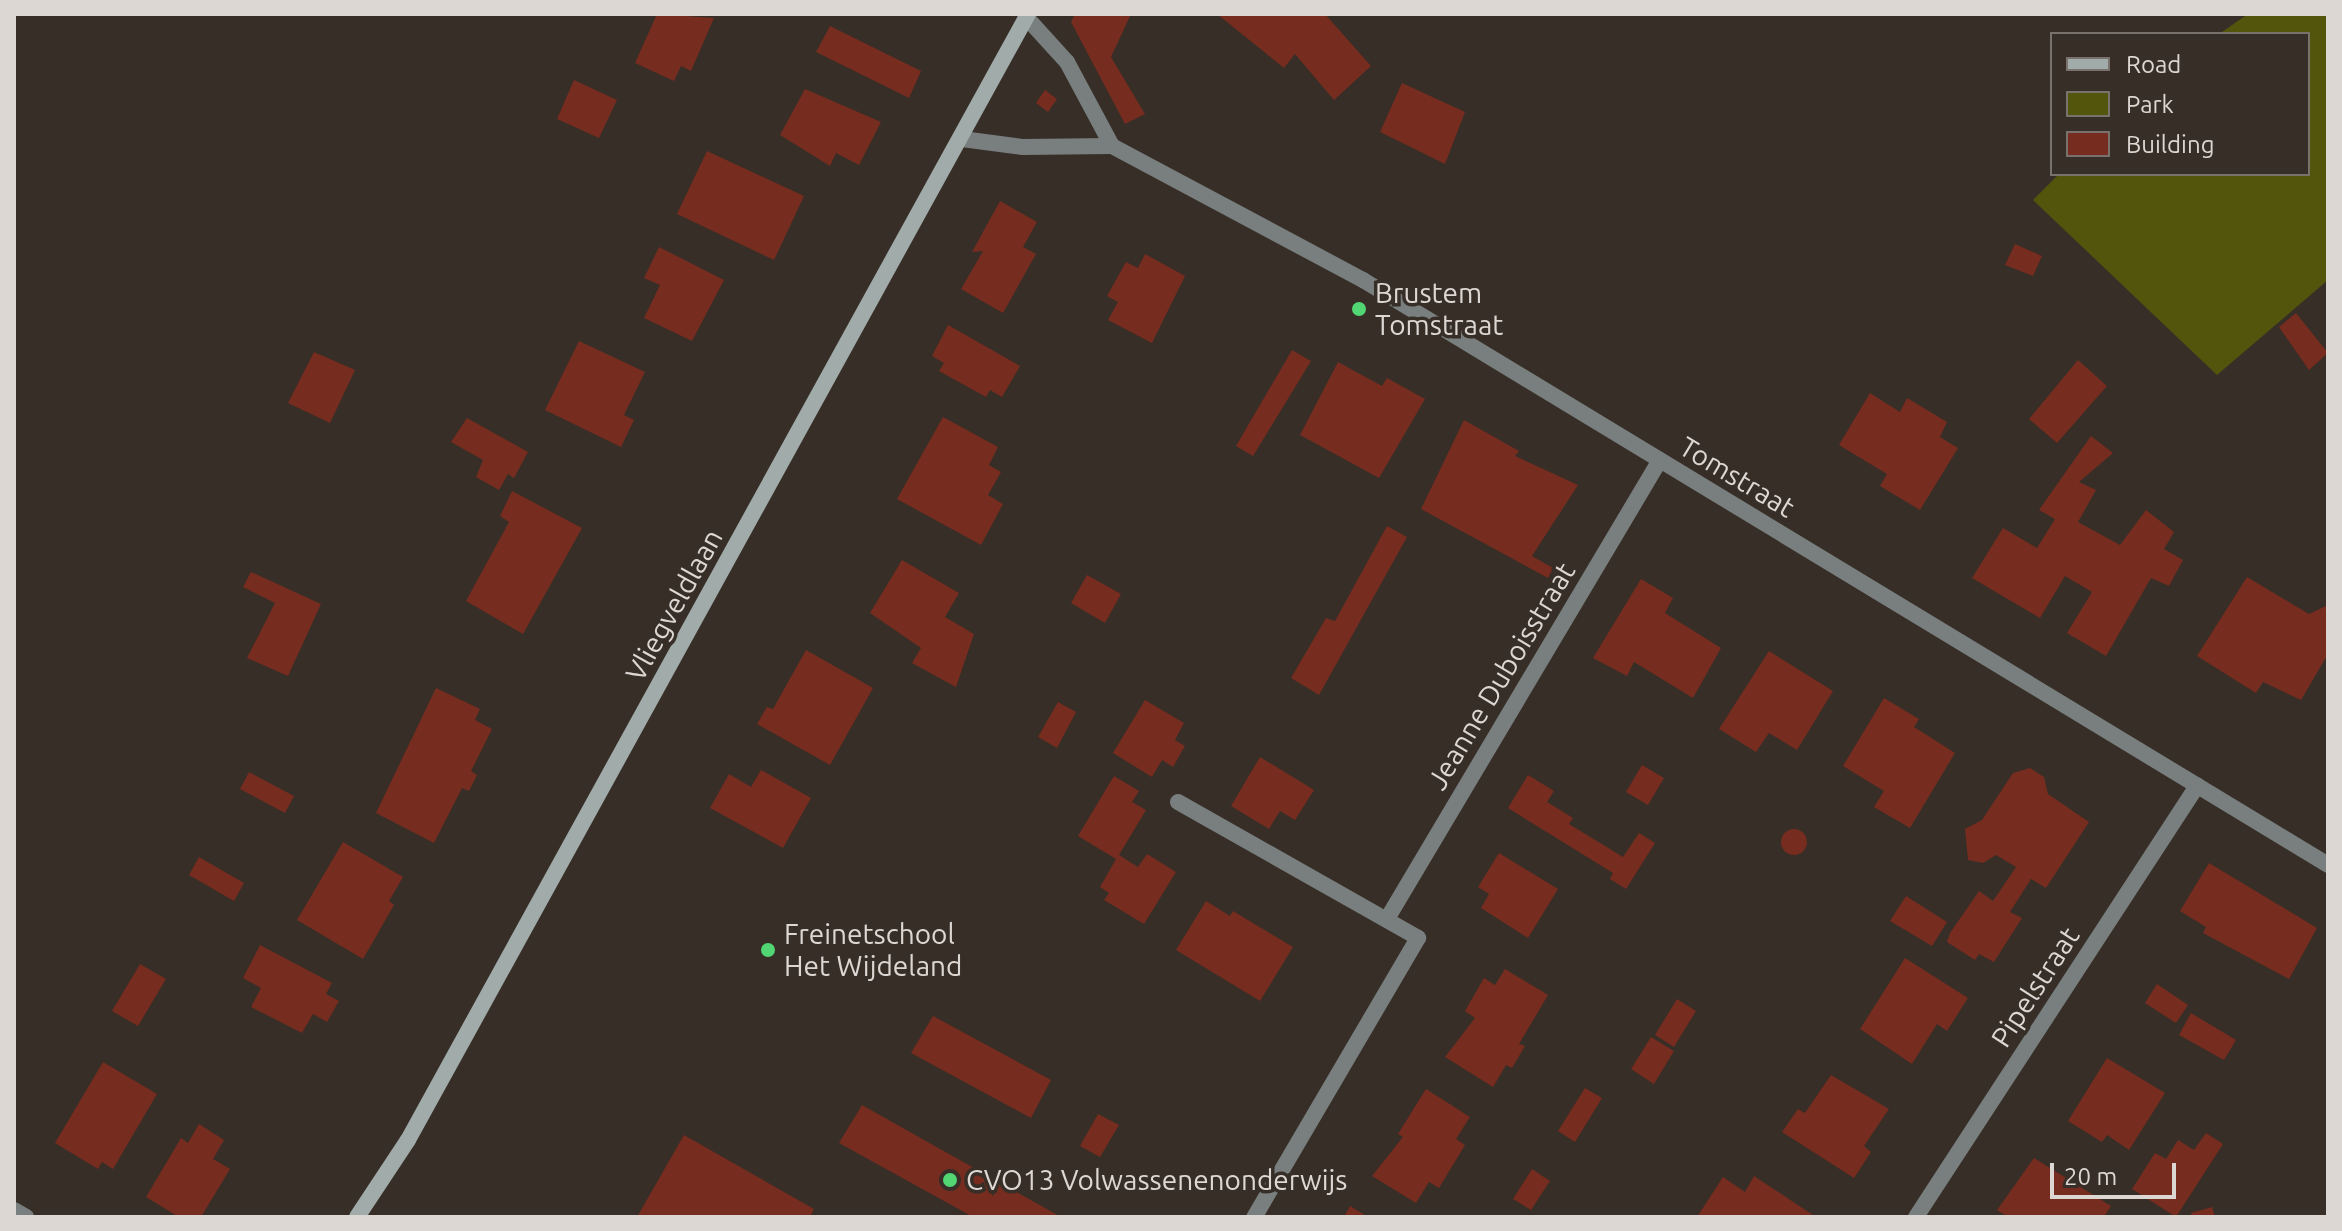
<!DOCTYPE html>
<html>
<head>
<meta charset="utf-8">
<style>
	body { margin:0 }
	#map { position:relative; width:2342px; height:1231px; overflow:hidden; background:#372e27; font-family:Ubuntu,sans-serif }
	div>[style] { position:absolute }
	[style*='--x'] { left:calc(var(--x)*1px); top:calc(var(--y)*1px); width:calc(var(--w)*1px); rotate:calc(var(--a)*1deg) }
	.green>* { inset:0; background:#52550b }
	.building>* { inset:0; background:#762c1e }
	.round { border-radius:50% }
	.minor>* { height:16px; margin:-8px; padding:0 8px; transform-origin:8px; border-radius:8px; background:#787f7e }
	.secondary>* { height:16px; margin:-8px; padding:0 8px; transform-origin:8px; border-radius:8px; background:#a0abaa }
	.dots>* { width:22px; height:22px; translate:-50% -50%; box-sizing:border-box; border:4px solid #372e27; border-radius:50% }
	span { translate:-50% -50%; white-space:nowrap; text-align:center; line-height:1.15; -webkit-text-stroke:7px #372e27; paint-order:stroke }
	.poi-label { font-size:28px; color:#ddd7d3 }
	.left { translate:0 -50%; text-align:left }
	.street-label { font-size:28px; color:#ddd7d3 }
	.frame { position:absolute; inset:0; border:16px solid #ddd7d3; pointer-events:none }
	.legend { position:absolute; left:2050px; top:32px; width:260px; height:144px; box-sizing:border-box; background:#372e27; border:2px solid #79726c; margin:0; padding:10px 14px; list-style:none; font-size:24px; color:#ddd7d3 }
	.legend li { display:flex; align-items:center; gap:16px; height:40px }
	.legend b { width:40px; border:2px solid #79726c }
	.scale { position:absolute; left:2050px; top:1163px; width:126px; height:36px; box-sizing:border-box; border:4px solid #ddd7d3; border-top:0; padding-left:10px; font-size:24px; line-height:28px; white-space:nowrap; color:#ddd7d3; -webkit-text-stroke:6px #372e27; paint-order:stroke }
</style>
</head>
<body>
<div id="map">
	<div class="green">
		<div style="clip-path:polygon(2248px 14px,2328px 14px,2328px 280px,2217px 375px,2033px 200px,2059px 174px,2308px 174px,2308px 34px,2219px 34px)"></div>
	</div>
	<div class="building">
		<div style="clip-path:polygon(657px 14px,714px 18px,691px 71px,681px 66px,674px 81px,635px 63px)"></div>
		<div style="clip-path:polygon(1075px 14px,1131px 14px,1111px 57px,1145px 114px,1125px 124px,1071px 22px)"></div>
		<div style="clip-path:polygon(1217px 14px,1325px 14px,1371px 66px,1334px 100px,1295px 54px,1284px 68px)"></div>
		<div style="clip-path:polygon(830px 26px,921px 71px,909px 98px,816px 52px)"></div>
		<div style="clip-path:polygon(574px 80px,617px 100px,599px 138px,557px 119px)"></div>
		<div style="clip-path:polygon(1402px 83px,1465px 112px,1445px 164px,1380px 132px)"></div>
		<div style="clip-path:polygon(805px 89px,881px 122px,859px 165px,836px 153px,830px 166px,780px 135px)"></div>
		<div style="clip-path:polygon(1045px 90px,1057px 99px,1048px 112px,1036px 103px)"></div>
		<div style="clip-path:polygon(707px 151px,804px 196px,774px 260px,677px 214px)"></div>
		<div style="clip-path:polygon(1000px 201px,1037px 222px,1023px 247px,1036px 254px,1003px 313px,961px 289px,983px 251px,972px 252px)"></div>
		<div style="clip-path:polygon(2015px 244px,2042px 256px,2033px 276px,2005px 265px)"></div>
		<div style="clip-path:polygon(659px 247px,724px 280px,692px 341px,644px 318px,660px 285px,644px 278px)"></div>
		<div style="clip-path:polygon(1145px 254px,1185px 276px,1152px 343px,1108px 320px,1118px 302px,1107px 296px,1126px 262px,1138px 268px)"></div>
		<div style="clip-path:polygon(2296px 313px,2328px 353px,2309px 370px,2279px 327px)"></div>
		<div style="clip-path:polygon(948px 325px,1020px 366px,1002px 397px,990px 390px,986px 397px,939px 371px,944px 363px,932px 356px)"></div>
		<div style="clip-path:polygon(579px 341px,645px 372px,624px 415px,634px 420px,621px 447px,545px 410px)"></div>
		<div style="clip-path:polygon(1292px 350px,1311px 361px,1253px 456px,1236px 446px)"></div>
		<div style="clip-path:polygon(314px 352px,355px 370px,330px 423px,288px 403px)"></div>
		<div style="clip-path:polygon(2078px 360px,2107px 386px,2057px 443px,2029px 419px)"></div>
		<div style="clip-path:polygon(1338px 362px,1382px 386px,1387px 378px,1425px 399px,1379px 478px,1300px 435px)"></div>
		<div style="clip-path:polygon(1870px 393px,1900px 412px,1907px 398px,1947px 422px,1940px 437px,1958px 448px,1920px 510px,1880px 486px,1887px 474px,1839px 445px)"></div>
		<div style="clip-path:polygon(943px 417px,998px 447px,989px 465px,1001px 472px,988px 495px,1003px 504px,981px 545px,897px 499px)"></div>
		<div style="clip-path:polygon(467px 418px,528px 452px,514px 478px,508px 474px,499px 490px,476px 477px,483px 460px,451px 442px)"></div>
		<div style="clip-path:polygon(1464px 420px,1519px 451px,1515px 456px,1578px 485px,1532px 556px,1553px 568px,1548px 578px,1421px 509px)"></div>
		<div style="clip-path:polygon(2091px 436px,2113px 453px,2079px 482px,2096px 490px,2078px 522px,2120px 545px,2146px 510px,2174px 532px,2164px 549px,2183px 560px,2169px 586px,2151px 578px,2106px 656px,2067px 633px,2092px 592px,2065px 576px,2040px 618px,1972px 578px,2003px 528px,2037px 548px,2055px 519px,2039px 510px)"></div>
		<div style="clip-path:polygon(512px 491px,582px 528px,523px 634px,466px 601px,509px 522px,500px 516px)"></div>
		<div style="clip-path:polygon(1387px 526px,1407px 537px,1319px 695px,1291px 678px,1326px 618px,1335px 621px)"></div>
		<div style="clip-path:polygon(902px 560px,959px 593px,945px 617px,974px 634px,956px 687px,912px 663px,921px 648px,870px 613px)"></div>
		<div style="clip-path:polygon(251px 572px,321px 604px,288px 676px,247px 658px,275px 603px,243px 587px)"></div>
		<div style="clip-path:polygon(1087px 575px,1121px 594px,1105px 623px,1071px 603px)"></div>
		<div style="clip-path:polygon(2247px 577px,2309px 614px,2328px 605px,2328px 654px,2301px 700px,2263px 682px,2256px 693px,2197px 656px)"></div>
		<div style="clip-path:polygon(1641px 579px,1673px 598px,1665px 613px,1721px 648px,1693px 698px,1634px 662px,1627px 676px,1593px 658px)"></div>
		<div style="clip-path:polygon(806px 650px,873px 688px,830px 765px,757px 724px,767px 707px,773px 709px)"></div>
		<div style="clip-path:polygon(1769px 651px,1833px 691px,1797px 750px,1769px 733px,1756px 752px,1719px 729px)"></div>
		<div style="clip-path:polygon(436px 688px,480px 709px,475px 720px,492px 729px,471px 771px,477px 775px,469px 791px,462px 788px,434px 843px,376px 813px)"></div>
		<div style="clip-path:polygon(1884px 698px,1919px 719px,1914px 727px,1955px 753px,1910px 828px,1874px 807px,1884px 791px,1843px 766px)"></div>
		<div style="clip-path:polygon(1145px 700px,1184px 723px,1175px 740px,1185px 746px,1173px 767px,1162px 760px,1152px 777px,1113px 753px)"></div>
		<div style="clip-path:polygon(1058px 702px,1076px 712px,1057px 748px,1038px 737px)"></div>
		<div style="clip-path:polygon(1260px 757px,1314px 790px,1295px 820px,1280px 811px,1269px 829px,1231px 806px)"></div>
		<div style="clip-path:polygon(1642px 765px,1664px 778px,1648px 805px,1626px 792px)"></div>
		<div style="clip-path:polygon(2030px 768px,2044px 777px,2048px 794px,2089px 822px,2046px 888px,2031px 879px,2010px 912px,2022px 918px,1994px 962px,1979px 954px,1975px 960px,1947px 942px,1950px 933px,1979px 891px,1993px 901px,2016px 867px,1996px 855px,1983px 863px,1968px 860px,1965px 829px,1982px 820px,2013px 773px)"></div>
		<div style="clip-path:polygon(761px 770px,811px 798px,783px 848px,710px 808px,729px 774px,751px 787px)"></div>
		<div style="clip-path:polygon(249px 772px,294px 796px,285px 813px,240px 789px)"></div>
		<div style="clip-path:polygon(1528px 775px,1554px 791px,1547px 802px,1573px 818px,1569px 824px,1623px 857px,1639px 833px,1655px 843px,1626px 889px,1610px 879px,1613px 873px,1508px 808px)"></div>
		<div style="clip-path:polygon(1114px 776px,1139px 791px,1132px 802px,1146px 810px,1119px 855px,1138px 867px,1147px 854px,1176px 872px,1144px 924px,1104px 900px,1109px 893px,1100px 887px,1116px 859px,1078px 836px)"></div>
		<div class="round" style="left:1781px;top:829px;width:26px;height:26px"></div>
		<div style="clip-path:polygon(343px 842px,403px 877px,389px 901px,394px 905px,363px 959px,297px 920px)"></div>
		<div style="clip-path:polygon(1499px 853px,1558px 889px,1528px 938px,1481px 908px,1489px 894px,1478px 887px)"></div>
		<div style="clip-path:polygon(199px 857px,244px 883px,234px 901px,189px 875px)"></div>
		<div style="clip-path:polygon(2209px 863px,2317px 928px,2289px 979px,2203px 933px,2206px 927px,2180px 911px)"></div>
		<div style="clip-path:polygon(1906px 896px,1947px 922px,1932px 946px,1890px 921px)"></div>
		<div style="clip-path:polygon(1206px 901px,1230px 916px,1233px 911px,1293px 947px,1260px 1001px,1176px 950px)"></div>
		<div style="clip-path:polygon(260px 945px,332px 983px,326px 994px,339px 1001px,327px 1022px,313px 1014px,302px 1033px,251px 1007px,261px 988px,243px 978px)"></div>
		<div style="clip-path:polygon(1905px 958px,1968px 998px,1947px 1031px,1937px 1024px,1912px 1064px,1860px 1029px)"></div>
		<div style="clip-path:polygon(140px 964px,166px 979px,138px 1026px,112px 1011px)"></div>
		<div style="clip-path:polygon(1505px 969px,1548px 995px,1519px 1044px,1525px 1046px,1512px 1068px,1506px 1065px,1493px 1087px,1445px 1057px,1475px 1018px,1465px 1011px,1484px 978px,1495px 985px)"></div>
		<div style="clip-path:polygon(2157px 984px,2188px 1005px,2176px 1023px,2145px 1003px)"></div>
		<div style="clip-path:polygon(1677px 999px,1696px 1011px,1674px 1047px,1655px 1035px)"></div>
		<div style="clip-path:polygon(2191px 1013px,2236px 1040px,2224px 1060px,2179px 1035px)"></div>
		<div style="clip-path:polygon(933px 1016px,1051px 1080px,1031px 1118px,911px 1053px)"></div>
		<div style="clip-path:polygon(1651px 1037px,1674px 1051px,1654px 1084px,1631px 1069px)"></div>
		<div style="clip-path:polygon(2107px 1058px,2165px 1093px,2129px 1150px,2107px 1135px,2102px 1142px,2068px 1121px)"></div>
		<div style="clip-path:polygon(103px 1062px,157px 1094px,113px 1169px,102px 1162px,98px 1169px,55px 1143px)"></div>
		<div style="clip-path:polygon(1831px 1075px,1889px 1109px,1864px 1146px,1871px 1152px,1854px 1178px,1782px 1132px,1798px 1109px,1805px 1113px)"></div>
		<div style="clip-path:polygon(1585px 1088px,1602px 1098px,1575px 1142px,1558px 1131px)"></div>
		<div style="clip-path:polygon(1426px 1089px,1470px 1117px,1456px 1139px,1465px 1145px,1439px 1188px,1429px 1182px,1416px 1203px,1372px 1176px,1403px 1137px,1398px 1134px)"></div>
		<div style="clip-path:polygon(862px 1105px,1061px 1217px,973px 1217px,839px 1143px)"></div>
		<div style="clip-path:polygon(1098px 1114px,1119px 1125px,1100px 1157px,1080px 1146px)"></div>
		<div style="clip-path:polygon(199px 1124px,224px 1140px,213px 1159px,230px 1169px,201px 1217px,179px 1217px,146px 1197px,181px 1138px,188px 1143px)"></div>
		<div style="clip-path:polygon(2206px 1133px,2223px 1144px,2176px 1217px,2132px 1189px,2155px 1153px,2166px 1159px,2178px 1140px,2194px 1150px)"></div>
		<div style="clip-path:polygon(684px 1135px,814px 1209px,810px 1217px,637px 1217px)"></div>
		<div style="clip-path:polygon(2034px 1158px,2111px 1206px,2104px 1217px,2008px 1217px,1997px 1210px)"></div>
		<div style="clip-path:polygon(1532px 1169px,1550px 1181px,1531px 1210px,1513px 1199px)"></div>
		<div style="clip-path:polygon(1754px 1176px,1816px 1217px,1697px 1217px,1723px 1177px,1745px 1192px)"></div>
		<div style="clip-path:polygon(1350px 1206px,1368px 1217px,1344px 1217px)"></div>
		<div style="clip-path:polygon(2212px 1207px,2215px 1217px,2192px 1217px,2191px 1213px)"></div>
	</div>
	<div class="minor">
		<div style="--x:1026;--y:17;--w:61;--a:47.7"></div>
		<div style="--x:1067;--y:62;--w:95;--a:61.8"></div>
		<div style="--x:962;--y:139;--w:62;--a:7.5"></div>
		<div style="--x:1023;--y:147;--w:89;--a:-0.6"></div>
		<div style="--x:1112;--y:146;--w:285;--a:28.1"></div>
		<div style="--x:1363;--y:280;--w:1128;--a:31.22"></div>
		<div style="--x:1178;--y:802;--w:276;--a:29.5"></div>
		<div style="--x:1418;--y:938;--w:324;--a:120.4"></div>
		<div style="--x:1387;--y:919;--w:534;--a:-59.26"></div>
		<div style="--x:14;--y:1210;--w:14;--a:30"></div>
		<div style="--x:1916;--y:1217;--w:515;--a:-56.9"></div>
	</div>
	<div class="secondary">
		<div style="--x:357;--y:1217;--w:92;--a:-56.5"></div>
		<div style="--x:408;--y:1140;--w:1285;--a:-61.16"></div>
	</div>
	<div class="dots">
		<div style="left:1359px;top:309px;background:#52d673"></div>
		<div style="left:768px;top:950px;background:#52d673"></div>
		<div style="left:950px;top:1180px;background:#52d673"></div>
	</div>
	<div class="poi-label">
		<span class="left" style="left:1375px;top:309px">Brustem<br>Tomstraat</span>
		<span class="left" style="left:784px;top:950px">Freinetschool<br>Het Wijdeland</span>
		<span class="left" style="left:966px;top:1180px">CVO13 Volwassenenonderwijs</span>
	</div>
	<div class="street-label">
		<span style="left:1737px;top:477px;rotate:31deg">Tomstraat</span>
		<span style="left:674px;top:605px;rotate:-61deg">Vliegveldlaan</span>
		<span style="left:1501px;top:676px;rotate:-59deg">Jeanne Duboisstraat</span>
		<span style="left:2035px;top:987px;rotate:-57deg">Pipelstraat</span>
	</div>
	<div class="frame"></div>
	<ul class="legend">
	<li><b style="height:10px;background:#a0abaa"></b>Road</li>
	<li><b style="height:22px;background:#52550b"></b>Park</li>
	<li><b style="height:22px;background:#762c1e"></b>Building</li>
	</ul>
	<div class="scale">20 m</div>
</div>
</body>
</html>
